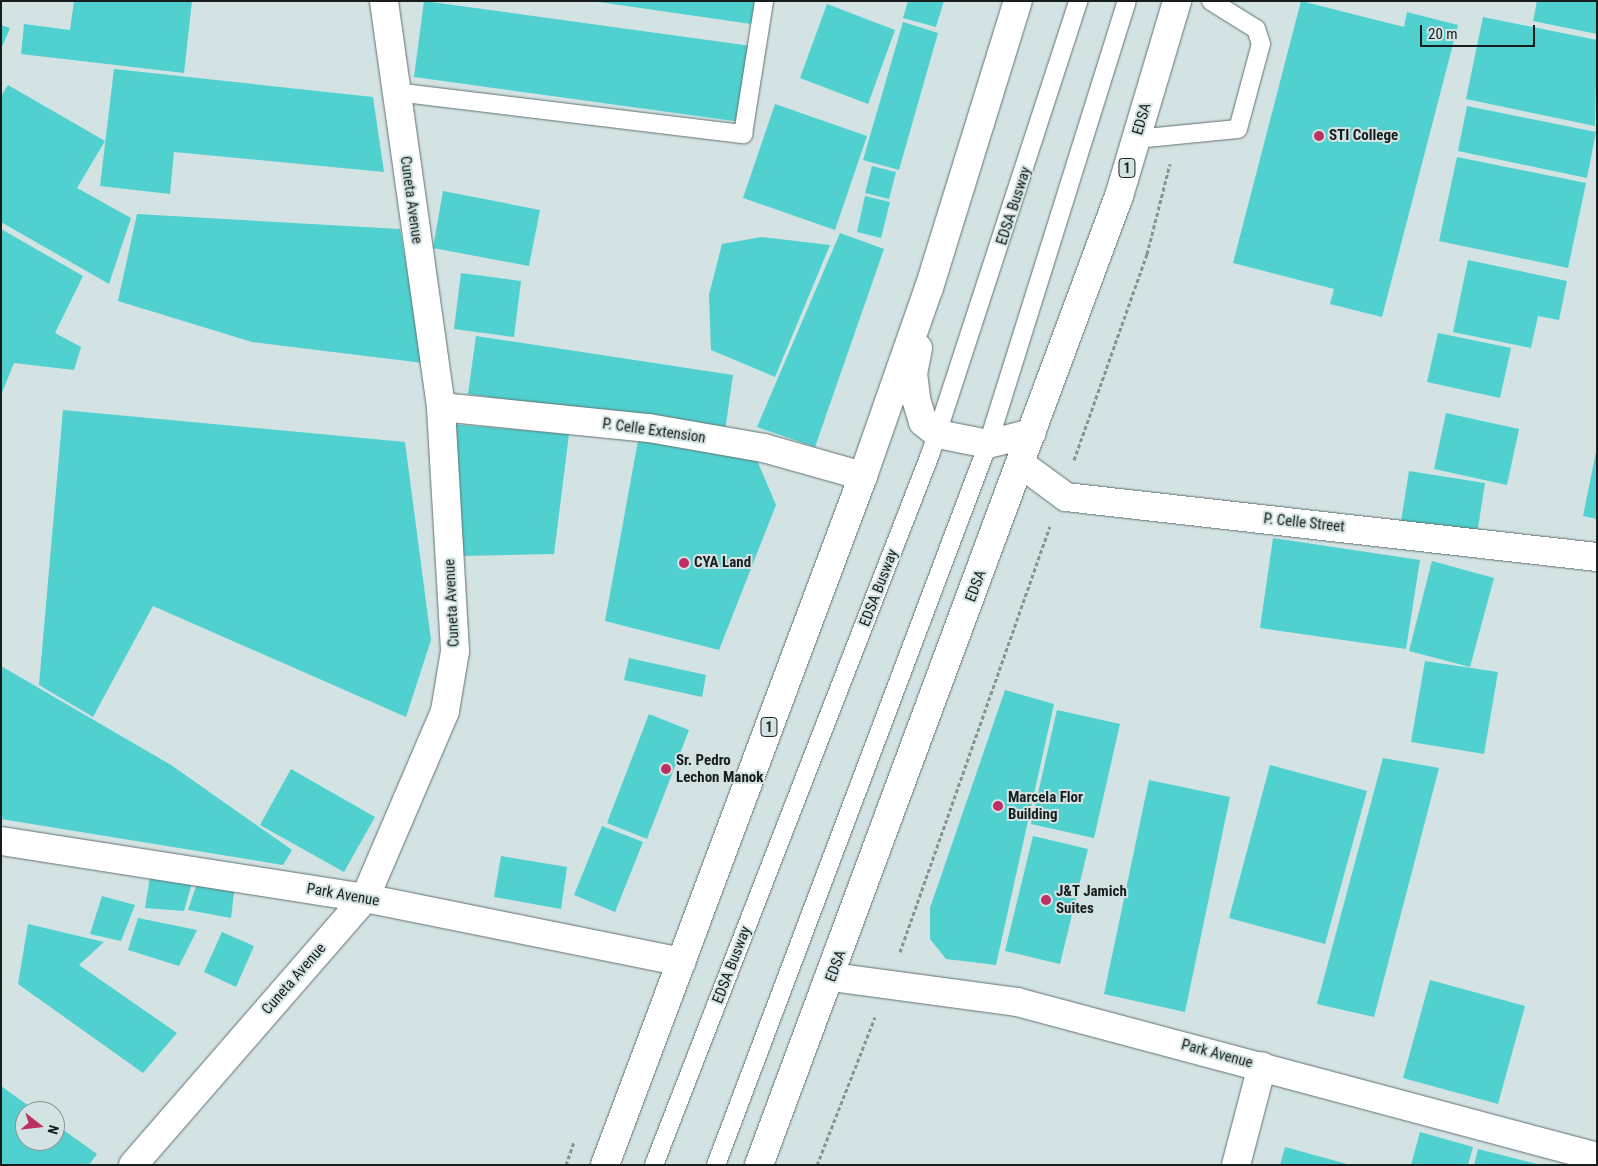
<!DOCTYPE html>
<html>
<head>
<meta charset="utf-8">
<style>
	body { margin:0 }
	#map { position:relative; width:1598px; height:1166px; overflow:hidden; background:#d3e3e3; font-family:"Roboto Condensed",sans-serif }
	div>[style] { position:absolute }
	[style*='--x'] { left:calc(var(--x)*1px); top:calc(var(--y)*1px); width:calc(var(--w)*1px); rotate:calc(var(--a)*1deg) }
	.building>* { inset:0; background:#50d0cf }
	.path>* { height:3px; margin-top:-1.5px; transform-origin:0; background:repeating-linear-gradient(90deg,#879393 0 4px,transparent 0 6.5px) }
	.roads { filter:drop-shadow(0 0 1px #627070) drop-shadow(0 0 1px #627070) }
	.service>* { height:18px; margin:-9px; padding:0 9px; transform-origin:9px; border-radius:9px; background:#fff }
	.minor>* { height:28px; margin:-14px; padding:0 14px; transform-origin:14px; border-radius:14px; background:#fff }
	.tertiary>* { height:28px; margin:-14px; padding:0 14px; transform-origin:14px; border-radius:14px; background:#fff }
	.trunk>* { height:28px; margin:-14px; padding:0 14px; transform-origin:14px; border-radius:14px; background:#fff }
	.dots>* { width:14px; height:14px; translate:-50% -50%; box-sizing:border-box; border:2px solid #d3e3e3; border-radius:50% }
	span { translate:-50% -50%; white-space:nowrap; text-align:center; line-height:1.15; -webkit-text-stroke:4px #d3e3e3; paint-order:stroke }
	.shield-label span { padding:1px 4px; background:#d3e3e3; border:1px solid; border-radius:4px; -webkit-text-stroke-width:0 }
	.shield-label { font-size:14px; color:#171d1d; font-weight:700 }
	.street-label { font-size:15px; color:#171d1d }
	.poi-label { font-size:15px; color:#171d1d; font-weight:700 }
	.left { translate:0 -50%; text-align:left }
	.frame { position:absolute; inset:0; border:2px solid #171d1d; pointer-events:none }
	.north { position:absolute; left:15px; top:1101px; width:50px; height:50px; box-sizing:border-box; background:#d3e3e3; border:1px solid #889494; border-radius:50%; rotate:106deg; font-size:14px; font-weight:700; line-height:20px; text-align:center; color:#171d1d }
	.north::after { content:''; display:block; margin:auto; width:18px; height:22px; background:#bd3064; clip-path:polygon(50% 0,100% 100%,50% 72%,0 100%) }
	.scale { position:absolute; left:1420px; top:25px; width:115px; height:22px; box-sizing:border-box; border:2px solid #171d1d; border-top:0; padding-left:6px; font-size:15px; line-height:18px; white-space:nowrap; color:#171d1d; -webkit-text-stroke:4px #d3e3e3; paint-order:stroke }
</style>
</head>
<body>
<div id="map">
	<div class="building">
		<div style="clip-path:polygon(74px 1px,192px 1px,184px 73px,21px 54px,24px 24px,70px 30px)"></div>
		<div style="clip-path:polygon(424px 1px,751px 46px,741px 122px,414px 77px)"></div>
		<div style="clip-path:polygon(592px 1px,761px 1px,758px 25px)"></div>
		<div style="clip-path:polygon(908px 1px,944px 1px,936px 27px,903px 18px)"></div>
		<div style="clip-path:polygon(1301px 1px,1404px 27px,1407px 12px,1458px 25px,1382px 317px,1330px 304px,1334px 289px,1233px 263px)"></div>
		<div style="clip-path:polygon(1537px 1px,1597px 1px,1597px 34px,1533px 21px)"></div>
		<div style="clip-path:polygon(827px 4px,895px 30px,868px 104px,800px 78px)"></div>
		<div style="clip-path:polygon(1483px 17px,1597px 40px,1595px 126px,1466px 99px)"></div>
		<div style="clip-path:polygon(903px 22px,938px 33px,899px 170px,863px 160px)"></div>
		<div style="clip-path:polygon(1px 25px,10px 28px,1px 49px)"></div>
		<div style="clip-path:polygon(114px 69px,373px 97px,384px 172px,174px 152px,170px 194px,100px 186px)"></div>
		<div style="clip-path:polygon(8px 85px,105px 141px,77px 188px,131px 218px,109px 284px,1px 222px,1px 96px)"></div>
		<div style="clip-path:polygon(775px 104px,867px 136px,835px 230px,743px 198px)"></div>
		<div style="clip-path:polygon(1467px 106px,1596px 132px,1587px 178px,1458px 151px)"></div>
		<div style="clip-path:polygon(1457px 157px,1586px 183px,1568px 268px,1439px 241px)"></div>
		<div style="clip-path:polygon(872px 166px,896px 172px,889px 199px,865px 193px)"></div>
		<div style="clip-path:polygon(443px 191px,540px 210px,529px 266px,433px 248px)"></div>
		<div style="clip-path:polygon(865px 196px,890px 202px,881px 238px,857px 232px)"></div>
		<div style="clip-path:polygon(137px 214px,400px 229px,423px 363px,252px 342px,118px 301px)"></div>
		<div style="clip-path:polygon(1px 229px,83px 276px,55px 333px,81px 347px,74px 370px,14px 363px,1px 395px)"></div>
		<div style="clip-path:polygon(840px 233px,884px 249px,815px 447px,757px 427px)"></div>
		<div style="clip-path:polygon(762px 237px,830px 245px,775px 377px,711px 350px,709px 295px,722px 244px)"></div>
		<div style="clip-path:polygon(1468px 260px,1567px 281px,1559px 320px,1538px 316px,1531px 348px,1453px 332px)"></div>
		<div style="clip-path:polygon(461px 273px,521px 281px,514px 337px,454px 329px)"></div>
		<div style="clip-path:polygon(1438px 333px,1511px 348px,1500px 398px,1427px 382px)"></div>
		<div style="clip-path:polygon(476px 336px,733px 375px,725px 431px,468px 394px)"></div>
		<div style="clip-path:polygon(63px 410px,405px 442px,431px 640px,406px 717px,153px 606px,93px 717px,39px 685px)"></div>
		<div style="clip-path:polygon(1446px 413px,1519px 429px,1507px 485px,1434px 469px)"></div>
		<div style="clip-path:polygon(451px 424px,569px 434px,554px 554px,459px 556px)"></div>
		<div style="clip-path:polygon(638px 441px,754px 453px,776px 505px,719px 650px,605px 621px)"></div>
		<div style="clip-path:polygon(1596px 452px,1597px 452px,1597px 519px,1583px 516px)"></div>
		<div style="clip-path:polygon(1409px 471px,1485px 483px,1476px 541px,1400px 528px)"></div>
		<div style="clip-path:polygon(1273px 538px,1420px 560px,1406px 649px,1260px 628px)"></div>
		<div style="clip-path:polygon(1432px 561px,1494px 578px,1470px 667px,1409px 651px)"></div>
		<div style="clip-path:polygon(629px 658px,706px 675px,702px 697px,624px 680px)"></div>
		<div style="clip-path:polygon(1425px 661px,1498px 672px,1484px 754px,1411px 742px)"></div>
		<div style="clip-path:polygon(1px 666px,171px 765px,292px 850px,283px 865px,1px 819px)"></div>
		<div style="clip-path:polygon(1005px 690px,1054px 704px,996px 965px,946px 959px,930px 939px,930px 908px)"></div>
		<div style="clip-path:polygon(1057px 710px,1120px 724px,1094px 838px,1031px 824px)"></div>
		<div style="clip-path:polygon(649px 714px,689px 730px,647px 839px,607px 823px)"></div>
		<div style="clip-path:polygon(1383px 758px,1439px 768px,1374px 1017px,1317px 1004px)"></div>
		<div style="clip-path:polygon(1270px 765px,1367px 791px,1325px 944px,1229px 918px)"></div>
		<div style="clip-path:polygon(291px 769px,375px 817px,344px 872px,260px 825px)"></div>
		<div style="clip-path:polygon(1149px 780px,1230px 797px,1185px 1012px,1104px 994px)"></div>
		<div style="clip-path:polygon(602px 826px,643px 842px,615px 912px,574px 895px)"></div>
		<div style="clip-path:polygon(1033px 836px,1088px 849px,1060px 964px,1005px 951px)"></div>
		<div style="clip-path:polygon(501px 856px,567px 867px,561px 909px,494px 897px)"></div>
		<div style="clip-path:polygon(151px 871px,194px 876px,184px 911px,145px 908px)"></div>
		<div style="clip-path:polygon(199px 877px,235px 885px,231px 918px,188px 910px)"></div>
		<div style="clip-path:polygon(102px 896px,135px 905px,121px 941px,90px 934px)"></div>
		<div style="clip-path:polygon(138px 918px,197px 930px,179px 966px,128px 950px)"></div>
		<div style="clip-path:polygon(28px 924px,104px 942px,79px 965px,177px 1033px,143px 1073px,18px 984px)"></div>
		<div style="clip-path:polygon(222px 932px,254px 946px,236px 987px,204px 972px)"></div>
		<div style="clip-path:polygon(1430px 980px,1525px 1006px,1498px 1104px,1403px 1078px)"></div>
		<div style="clip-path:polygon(1px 1086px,36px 1111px,25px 1111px,25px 1141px,55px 1141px,55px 1124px,97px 1154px,89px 1165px,1px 1165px)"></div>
		<div style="clip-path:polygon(1420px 1132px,1473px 1147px,1468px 1165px,1411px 1165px)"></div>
		<div style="clip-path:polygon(1285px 1147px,1347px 1164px,1346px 1165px,1280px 1165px)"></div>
		<div style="clip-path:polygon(1478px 1149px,1537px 1164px,1536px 1165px,1474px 1165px)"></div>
	</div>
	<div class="path">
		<div style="--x:1074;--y:460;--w:219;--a:-70.5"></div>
		<div style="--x:1147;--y:254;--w:93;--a:-75.7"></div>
		<div style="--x:900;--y:952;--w:451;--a:-70.6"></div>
		<div style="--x:566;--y:1165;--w:24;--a:-71"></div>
		<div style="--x:817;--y:1165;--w:159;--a:-68.6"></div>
	</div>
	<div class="roads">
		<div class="service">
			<div style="--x:395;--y:92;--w:351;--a:6.9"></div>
			<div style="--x:743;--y:134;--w:135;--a:-81"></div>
			<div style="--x:1136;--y:139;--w:102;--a:-5.6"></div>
			<div style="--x:1238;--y:129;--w:88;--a:-74.9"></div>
			<div style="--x:1261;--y:44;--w:16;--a:-108"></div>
			<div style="--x:1256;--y:29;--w:53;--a:-148.1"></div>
			<div style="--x:654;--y:1165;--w:762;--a:-68.76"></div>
			<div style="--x:930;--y:455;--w:478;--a:-71.9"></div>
			<div style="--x:716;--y:1165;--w:771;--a:-69.33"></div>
			<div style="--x:988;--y:444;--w:464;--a:-72.6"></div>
		</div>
		<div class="minor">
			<div style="--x:441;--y:407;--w:209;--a:5.8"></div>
			<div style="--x:649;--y:428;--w:117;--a:9.9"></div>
			<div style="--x:764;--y:448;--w:103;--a:15.8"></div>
			<div style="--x:1021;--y:464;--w:56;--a:36.3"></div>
			<div style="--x:1066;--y:497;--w:534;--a:6.45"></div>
			<div style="--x:1;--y:841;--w:368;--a:8.9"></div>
			<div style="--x:365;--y:898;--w:323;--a:11.4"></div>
			<div style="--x:832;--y:977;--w:187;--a:7.7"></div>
			<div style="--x:1017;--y:1002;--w:600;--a:14.96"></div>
			<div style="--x:1236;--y:1165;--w:102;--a:-75.3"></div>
		</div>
		<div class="tertiary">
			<div style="--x:133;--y:1165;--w:354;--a:-49"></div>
			<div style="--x:365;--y:898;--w:203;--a:-66.8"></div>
			<div style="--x:445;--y:711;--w:61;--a:-80.5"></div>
			<div style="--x:455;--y:651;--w:244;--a:-93.3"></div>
			<div style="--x:441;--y:407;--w:410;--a:-98"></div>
		</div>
		<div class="trunk">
			<div style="--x:918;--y:348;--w:25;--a:101"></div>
			<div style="--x:913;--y:373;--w:26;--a:83"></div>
			<div style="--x:916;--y:399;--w:24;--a:73"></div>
			<div style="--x:923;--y:422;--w:19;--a:39"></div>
			<div style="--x:938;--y:434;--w:51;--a:11.3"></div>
			<div style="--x:988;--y:444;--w:45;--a:-14"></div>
			<div style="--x:605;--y:1165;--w:736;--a:-69.47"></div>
			<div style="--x:863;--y:476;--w:199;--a:-70.7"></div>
			<div style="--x:929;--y:288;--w:300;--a:-72.8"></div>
			<div style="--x:759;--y:1165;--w:1034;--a:-69.62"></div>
			<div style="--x:1119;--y:196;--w:203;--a:-73.4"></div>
		</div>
	</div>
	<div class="dots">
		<div style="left:1319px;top:136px;background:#bd3064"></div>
		<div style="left:684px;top:563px;background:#bd3064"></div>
		<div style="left:666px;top:769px;background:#bd3064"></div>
		<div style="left:998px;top:806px;background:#bd3064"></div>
		<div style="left:1046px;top:900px;background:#bd3064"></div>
	</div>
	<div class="shield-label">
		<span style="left:1127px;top:168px">1</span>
		<span style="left:769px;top:727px">1</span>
	</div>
	<div class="street-label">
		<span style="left:1142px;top:119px;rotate:-74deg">EDSA</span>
		<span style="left:411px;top:200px;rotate:82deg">Cuneta Avenue</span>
		<span style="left:1014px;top:206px;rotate:-72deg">EDSA Busway</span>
		<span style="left:654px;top:431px;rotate:8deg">P. Celle Extension</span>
		<span style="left:1304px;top:523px;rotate:6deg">P. Celle Street</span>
		<span style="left:976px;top:586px;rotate:-70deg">EDSA</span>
		<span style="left:879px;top:588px;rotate:-69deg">EDSA Busway</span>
		<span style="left:452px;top:603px;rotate:-93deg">Cuneta Avenue</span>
		<span style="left:343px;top:895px;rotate:10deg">Park Avenue</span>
		<span style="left:732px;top:965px;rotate:-69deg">EDSA Busway</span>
		<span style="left:836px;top:966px;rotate:-70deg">EDSA</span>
		<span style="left:294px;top:979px;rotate:-49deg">Cuneta Avenue</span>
		<span style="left:1217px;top:1054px;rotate:15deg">Park Avenue</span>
	</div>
	<div class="poi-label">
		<span class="left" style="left:1329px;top:136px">STI College</span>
		<span class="left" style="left:694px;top:563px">CYA Land</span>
		<span class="left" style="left:676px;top:769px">Sr. Pedro<br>Lechon Manok</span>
		<span class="left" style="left:1008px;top:806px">Marcela Flor<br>Building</span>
		<span class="left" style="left:1056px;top:900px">J&amp;T Jamich<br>Suites</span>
	</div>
	<div class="frame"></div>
	<div class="north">N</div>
	<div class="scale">20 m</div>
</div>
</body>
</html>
